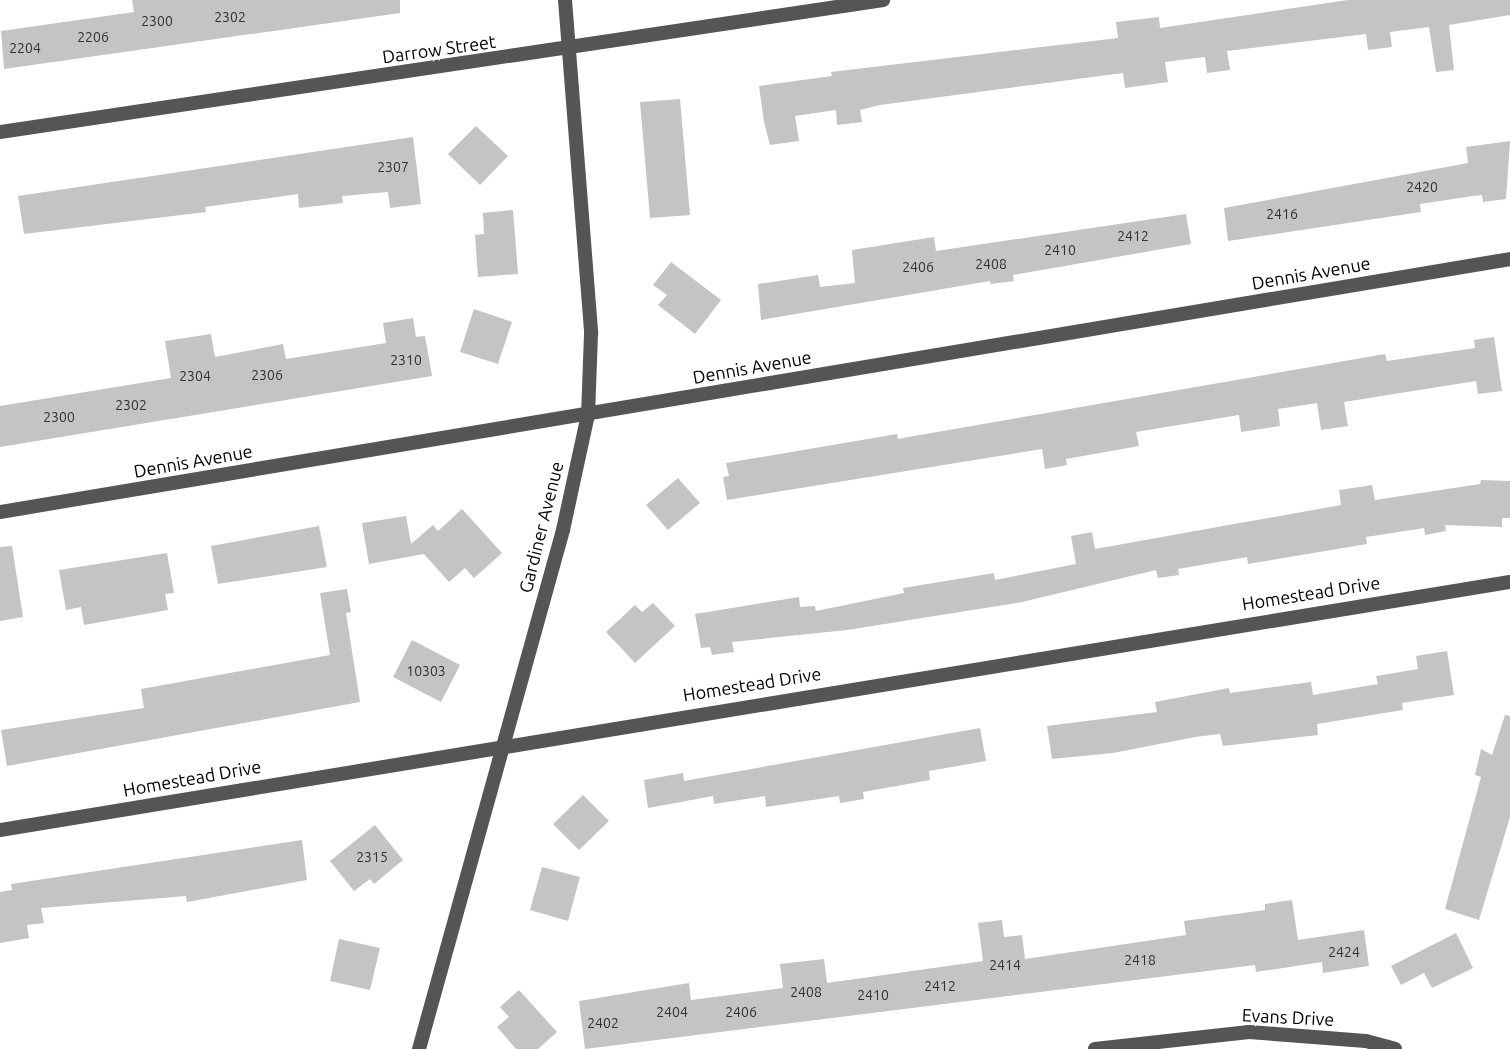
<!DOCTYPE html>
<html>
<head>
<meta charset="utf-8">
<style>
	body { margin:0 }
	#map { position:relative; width:1510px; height:1049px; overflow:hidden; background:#fff; font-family:Ubuntu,sans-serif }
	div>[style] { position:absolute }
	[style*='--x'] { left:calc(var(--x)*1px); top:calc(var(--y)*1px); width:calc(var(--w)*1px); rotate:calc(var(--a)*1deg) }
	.building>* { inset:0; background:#c4c4c4 }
	.minor>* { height:14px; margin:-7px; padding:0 7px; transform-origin:7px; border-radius:7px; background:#555 }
	.tertiary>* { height:14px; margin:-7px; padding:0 7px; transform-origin:7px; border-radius:7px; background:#555 }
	span { translate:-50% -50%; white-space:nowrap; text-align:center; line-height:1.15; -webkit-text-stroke:5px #fff; paint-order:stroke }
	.number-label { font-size:14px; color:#313131 }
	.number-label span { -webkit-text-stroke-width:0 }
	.street-label { font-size:18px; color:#000 }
</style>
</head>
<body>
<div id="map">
	<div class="building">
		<div style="clip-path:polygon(132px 0,400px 0,400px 13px,4px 69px,1px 31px,134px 12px)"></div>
		<div style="clip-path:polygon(1348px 0,1510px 0,1510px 15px,1449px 25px,1454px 70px,1436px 72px,1429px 27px,1390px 32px,1392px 47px,1368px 50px,1366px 34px,1227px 51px,1230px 70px,1207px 73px,1205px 57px,1165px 62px,1168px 82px,1125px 88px,1123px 73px,880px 105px,860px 110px,862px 122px,837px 125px,836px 110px,795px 116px,799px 141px,770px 145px,764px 122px,759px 86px,832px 76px,831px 72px,1118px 38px,1116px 22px,1159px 17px,1160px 28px)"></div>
		<div style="clip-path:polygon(680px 99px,690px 215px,650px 218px,640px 102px)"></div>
		<div style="clip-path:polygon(476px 126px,508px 156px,480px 185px,448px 154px)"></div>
		<div style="clip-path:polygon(413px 137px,421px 204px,390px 208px,388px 192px,342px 196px,343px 203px,299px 208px,298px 194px,205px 207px,206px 212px,24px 234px,18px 196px)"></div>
		<div style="clip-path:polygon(1510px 141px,1506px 199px,1483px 202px,1482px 195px,1473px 196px,1420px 204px,1421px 212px,1228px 241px,1224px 208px,1468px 163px,1466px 147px)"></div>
		<div style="clip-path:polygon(513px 210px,518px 274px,478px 277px,475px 235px,484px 234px,483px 213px)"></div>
		<div style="clip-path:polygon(1186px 214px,1191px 244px,1013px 275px,1014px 281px,991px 284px,990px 281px,761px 320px,758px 284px,818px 275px,820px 287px,855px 283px,852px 250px,934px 237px,936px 251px)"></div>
		<div style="clip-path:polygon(671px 262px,721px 300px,695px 334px,658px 305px,667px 295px,653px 285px)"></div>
		<div style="clip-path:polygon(474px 309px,512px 322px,498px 364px,460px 352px)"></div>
		<div style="clip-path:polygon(413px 318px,416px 337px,425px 336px,432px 376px,0 447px,0 406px,171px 378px,165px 341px,211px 334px,215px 357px,283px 344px,286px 359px,386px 343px,383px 323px)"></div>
		<div style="clip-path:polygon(1494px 337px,1502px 391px,1478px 394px,1476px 381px,1344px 402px,1348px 426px,1321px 430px,1317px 403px,1278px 409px,1280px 426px,1241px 432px,1239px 415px,1136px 432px,1139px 446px,1066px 459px,1067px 465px,1045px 469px,1042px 449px,727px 500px,723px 477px,729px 476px,726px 463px,897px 434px,898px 439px,914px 436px,1385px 354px,1387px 361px,1475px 348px,1474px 340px)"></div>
		<div style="clip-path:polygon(678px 478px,700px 503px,668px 530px,646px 505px)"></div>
		<div style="clip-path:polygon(1481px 480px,1510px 481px,1510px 518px,1502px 518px,1502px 527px,1445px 525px,1446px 531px,1425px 535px,1424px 528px,1366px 537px,1367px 544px,1248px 564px,1247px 557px,1178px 569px,1179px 575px,1158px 578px,1156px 570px,1022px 602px,847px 630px,732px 642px,734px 652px,712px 655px,710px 647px,701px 648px,695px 614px,799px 597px,800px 607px,815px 606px,816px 611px,904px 593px,903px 588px,994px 573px,995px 580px,1076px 564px,1071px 536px,1092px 532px,1095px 549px,1341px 505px,1339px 490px,1372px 485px,1375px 500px,1480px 484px)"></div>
		<div style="clip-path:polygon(462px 509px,502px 553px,474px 578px,465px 568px,449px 582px,424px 554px,369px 564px,362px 523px,406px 516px,411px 544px,433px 525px,438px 531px)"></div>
		<div style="clip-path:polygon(319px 526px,327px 567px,218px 584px,211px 546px)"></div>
		<div style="clip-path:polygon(12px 546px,23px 617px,0 621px,0 547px)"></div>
		<div style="clip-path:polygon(167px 553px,174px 593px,165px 594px,168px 610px,84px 625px,81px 607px,66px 610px,59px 570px)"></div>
		<div style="clip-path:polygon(347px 589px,351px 612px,346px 613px,360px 702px,7px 766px,1px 730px,144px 708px,141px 689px,330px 655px,320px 593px)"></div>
		<div style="clip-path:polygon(653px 603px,675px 626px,635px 663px,606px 632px,635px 605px,642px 612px)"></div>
		<div style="clip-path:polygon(412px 640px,460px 665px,441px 702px,393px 677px)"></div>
		<div style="clip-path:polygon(1447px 651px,1454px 695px,1402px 703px,1403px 710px,1317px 724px,1318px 735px,1223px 746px,1220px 734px,1195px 737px,1113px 753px,1052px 759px,1047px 726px,1157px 712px,1155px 702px,1229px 688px,1230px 693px,1311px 682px,1313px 695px,1378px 684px,1376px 676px,1418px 669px,1416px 656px)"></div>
		<div style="clip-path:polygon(1505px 715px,1510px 716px,1510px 817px,1479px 920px,1445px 909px,1481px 777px,1475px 775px,1481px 749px,1492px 755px)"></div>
		<div style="clip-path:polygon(980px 728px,986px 761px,929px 771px,930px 780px,863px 792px,864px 799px,840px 803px,839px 796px,766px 807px,765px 796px,714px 804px,713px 796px,648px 808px,644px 780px,683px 773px,684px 781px)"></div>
		<div style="clip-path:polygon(583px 795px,609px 821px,579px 850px,553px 824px)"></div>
		<div style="clip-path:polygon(375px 825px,403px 860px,374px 884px,370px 879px,354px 891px,330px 861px)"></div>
		<div style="clip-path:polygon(302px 840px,307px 880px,187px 902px,186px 896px,41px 908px,44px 923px,27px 925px,29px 938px,0 943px,0 892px,12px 890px,11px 884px)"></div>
		<div style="clip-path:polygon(542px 867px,580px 877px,568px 921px,530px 910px)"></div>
		<div style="clip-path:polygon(1292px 900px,1298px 940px,1364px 930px,1369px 966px,1323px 973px,1322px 962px,1256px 972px,1255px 965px,585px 1049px,579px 1001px,689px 983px,691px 1000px,783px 988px,780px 964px,824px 959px,827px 983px,983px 961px,978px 923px,1002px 920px,1004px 937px,1022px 935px,1025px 959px,1186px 935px,1184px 921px,1265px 910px,1265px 904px)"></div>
		<div style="clip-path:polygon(1456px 933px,1473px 968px,1432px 988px,1424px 973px,1401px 985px,1391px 966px)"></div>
		<div style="clip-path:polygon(339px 939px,380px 948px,370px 990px,330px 981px)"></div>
		<div style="clip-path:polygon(519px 990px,557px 1032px,538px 1049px,516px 1049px,497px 1027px,509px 1017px,500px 1007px)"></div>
	</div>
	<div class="minor">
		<div style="--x:0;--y:132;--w:893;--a:-8.5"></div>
		<div style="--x:0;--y:830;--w:1530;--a:-9.33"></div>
		<div style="--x:419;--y:1049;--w:539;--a:-74.49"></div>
		<div style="--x:563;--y:530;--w:119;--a:-77.8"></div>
		<div style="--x:1095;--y:1049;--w:155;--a:-6.3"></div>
		<div style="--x:1249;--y:1032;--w:117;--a:4.4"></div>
		<div style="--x:1366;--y:1041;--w:30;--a:15"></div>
	</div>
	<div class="tertiary">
		<div style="--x:565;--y:0;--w:335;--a:85.5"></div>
		<div style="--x:591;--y:334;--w:80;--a:92.1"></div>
		<div style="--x:0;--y:512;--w:1531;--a:-9.51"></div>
	</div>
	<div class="number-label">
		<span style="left:230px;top:17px">2302</span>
		<span style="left:157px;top:21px">2300</span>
		<span style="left:93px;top:37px">2206</span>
		<span style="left:25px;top:48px">2204</span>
		<span style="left:393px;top:167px">2307</span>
		<span style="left:1422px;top:187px">2420</span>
		<span style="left:1282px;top:214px">2416</span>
		<span style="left:1133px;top:236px">2412</span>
		<span style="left:1060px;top:250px">2410</span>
		<span style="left:991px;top:264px">2408</span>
		<span style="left:918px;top:267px">2406</span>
		<span style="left:406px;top:360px">2310</span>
		<span style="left:267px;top:375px">2306</span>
		<span style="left:195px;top:376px">2304</span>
		<span style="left:131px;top:405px">2302</span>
		<span style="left:59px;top:417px">2300</span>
		<span style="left:426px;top:671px">10303</span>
		<span style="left:372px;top:857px">2315</span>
		<span style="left:1344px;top:952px">2424</span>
		<span style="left:1140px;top:960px">2418</span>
		<span style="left:1005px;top:965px">2414</span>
		<span style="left:940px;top:986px">2412</span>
		<span style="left:806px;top:992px">2408</span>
		<span style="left:873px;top:995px">2410</span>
		<span style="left:672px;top:1012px">2404</span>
		<span style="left:741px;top:1012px">2406</span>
		<span style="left:603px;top:1023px">2402</span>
	</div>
	<div class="street-label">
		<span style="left:439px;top:49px;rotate:-8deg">Darrow Street</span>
		<span style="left:1311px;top:273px;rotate:-10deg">Dennis Avenue</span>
		<span style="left:752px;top:367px;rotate:-10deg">Dennis Avenue</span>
		<span style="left:193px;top:461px;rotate:-10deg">Dennis Avenue</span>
		<span style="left:541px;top:527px;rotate:-76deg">Gardiner Avenue</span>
		<span style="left:1311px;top:593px;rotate:-9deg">Homestead Drive</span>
		<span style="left:752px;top:684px;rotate:-9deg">Homestead Drive</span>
		<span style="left:192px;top:778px;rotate:-10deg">Homestead Drive</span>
		<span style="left:1288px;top:1017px;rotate:3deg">Evans Drive</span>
	</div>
</div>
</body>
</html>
